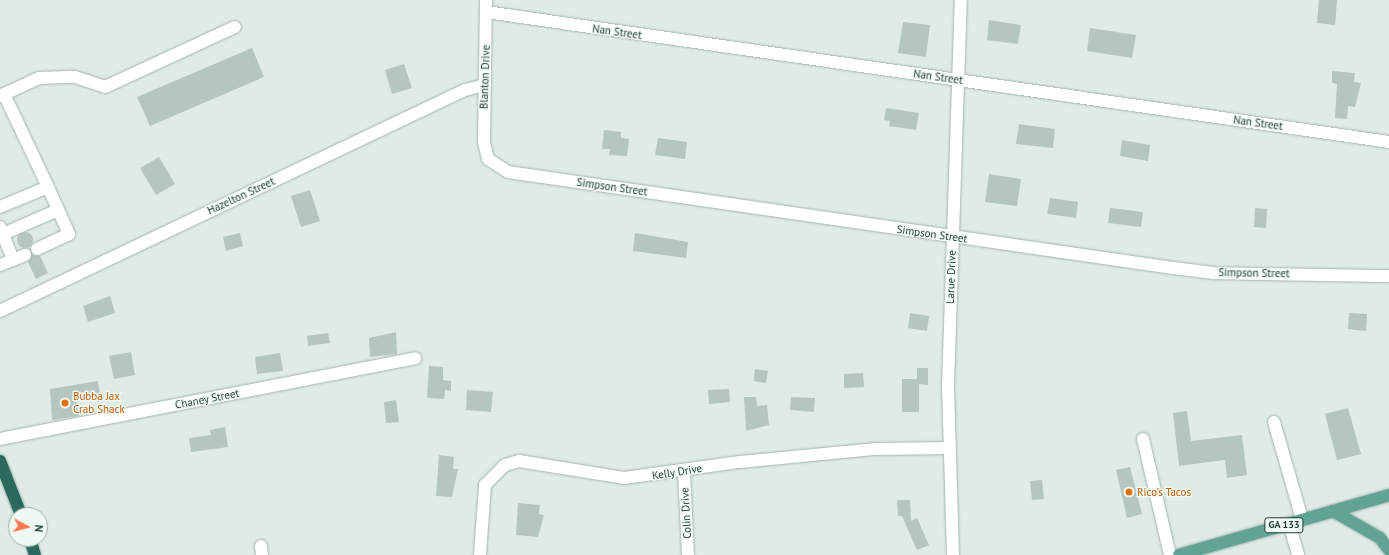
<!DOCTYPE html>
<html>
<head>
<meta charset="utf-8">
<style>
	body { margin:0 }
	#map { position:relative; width:1389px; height:555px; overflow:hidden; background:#dfebe6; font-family:"PT Sans",sans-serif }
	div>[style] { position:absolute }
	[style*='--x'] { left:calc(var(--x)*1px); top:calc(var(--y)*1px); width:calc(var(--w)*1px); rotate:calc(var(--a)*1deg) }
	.building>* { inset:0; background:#b5c6bf }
	.round { border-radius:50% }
	.roads { filter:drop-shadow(0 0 1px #a2b3ad) drop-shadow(0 0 1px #a2b3ad) }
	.minor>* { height:12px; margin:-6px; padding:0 6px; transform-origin:6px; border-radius:6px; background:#fff }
	.major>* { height:12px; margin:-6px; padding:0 6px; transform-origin:6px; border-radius:6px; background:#61a493 }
	.highway>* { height:12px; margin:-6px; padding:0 6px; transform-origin:6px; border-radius:6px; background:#2a6a5d }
	.dots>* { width:11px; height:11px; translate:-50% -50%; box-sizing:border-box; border:2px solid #f0f8f4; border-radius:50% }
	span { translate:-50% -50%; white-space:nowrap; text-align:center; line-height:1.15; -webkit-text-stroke:3px #f0f8f4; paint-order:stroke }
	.shield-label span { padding:1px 3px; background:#f0f8f4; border:1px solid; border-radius:3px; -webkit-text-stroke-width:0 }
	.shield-label { font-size:10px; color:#1f3c35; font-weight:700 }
	.street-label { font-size:11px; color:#1f3c35 }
	.food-label { font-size:11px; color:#c56008 }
	.left { translate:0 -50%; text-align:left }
	.north { position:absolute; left:8px; top:507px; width:40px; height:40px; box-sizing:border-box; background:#f0f8f4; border:1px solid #9cada8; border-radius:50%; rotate:97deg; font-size:11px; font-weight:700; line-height:16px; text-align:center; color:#1f3c35 }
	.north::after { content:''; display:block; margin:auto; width:14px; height:18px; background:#f97a4f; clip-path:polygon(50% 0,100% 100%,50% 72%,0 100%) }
</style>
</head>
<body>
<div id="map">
	<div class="building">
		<div style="clip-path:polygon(1319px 0,1337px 0,1335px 25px,1317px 23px)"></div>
		<div style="clip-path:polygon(989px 20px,1021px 25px,1018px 44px,987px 40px)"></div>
		<div style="clip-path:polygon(903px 22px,930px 25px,926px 57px,898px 53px)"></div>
		<div style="clip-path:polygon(1090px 28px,1136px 35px,1132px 58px,1087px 51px)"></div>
		<div style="clip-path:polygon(252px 48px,264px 77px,150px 126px,137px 97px)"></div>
		<div style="clip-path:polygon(404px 64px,412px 88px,392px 94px,385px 70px)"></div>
		<div style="clip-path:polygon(1332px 71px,1355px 73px,1354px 82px,1361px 83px,1355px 107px,1348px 106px,1347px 119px,1335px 118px,1337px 84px,1332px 83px)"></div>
		<div style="clip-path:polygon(886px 108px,919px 113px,916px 130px,889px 126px,890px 121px,884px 120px)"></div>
		<div style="clip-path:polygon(1019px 124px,1055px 129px,1053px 148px,1016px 144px)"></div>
		<div style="clip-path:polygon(604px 130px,621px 132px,621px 138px,629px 139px,627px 156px,609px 155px,610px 149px,602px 149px)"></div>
		<div style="clip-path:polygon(658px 138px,687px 142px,685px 159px,655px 155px)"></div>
		<div style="clip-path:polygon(1122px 140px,1150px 145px,1148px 161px,1120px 156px)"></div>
		<div style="clip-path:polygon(159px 157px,175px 184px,156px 195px,140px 168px)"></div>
		<div style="clip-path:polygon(989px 174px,1021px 179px,1017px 206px,985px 202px)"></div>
		<div style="clip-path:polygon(310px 190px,320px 221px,301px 227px,291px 196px)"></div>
		<div style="clip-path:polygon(1050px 198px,1078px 202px,1076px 218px,1047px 214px)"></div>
		<div style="clip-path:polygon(1110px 208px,1143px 212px,1141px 227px,1108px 223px)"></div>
		<div style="clip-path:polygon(1255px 208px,1267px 209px,1266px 228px,1254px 227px)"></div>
		<div class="round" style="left:17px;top:232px;width:16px;height:16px"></div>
		<div style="clip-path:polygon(240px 233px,243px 246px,226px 251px,223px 237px)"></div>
		<div style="clip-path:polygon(635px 233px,688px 242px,686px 258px,633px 251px)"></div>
		<div style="clip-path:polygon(32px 255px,40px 256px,48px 273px,36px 279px,28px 262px)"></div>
		<div style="clip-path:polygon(110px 296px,115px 313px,88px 322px,83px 306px)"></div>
		<div style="clip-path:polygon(910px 313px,929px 316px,927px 331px,908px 328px)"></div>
		<div style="clip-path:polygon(1349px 313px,1367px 314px,1366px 331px,1348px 329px)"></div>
		<div style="clip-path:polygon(396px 332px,397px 354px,370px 357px,369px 338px)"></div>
		<div style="clip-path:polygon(328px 333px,330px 343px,308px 346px,307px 336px)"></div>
		<div style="clip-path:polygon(131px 352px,135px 375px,114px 379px,109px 356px)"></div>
		<div style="clip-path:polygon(280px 353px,283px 371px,257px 374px,255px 357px)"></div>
		<div style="clip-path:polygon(429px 366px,443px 367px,443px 380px,451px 381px,451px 391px,445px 390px,444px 399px,427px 398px)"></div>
		<div style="clip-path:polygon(917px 368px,928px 368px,928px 385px,919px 384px,919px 412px,902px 412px,902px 379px,917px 379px)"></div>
		<div style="clip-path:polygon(755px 369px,768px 371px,766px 383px,754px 381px)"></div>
		<div style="clip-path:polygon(863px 373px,864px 387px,844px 388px,844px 374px)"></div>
		<div style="clip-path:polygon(98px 381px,100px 396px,76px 399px,79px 416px,52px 420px,50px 389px)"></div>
		<div style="clip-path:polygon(729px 389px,730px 402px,709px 404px,708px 390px)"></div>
		<div style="clip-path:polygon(467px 390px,493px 392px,491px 412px,466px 410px)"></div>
		<div style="clip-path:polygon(744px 397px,756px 397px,757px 406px,767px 405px,769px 425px,746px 431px)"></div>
		<div style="clip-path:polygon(791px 397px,815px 398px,814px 412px,790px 410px)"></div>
		<div style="clip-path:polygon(396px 400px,399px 422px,386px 423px,384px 402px)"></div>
		<div style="clip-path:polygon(1348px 408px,1361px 454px,1337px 460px,1325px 414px)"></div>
		<div style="clip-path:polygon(1187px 411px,1191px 441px,1242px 435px,1247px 475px,1227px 478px,1225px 460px,1179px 466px,1173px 413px)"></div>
		<div style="clip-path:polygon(225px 427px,228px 447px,191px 452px,189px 438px,211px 435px,210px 430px)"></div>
		<div style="clip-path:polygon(439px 455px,454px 457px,453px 469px,458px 469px,452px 497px,436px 496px)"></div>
		<div style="clip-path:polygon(1130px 467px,1142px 514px,1127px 518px,1116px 470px)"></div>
		<div style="clip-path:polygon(1042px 480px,1044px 499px,1032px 500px,1030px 481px)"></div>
		<div style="clip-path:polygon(897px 500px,910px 500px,911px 521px,917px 518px,929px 545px,917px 550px,902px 516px,898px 516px)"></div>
		<div style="clip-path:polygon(518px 503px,540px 505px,539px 514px,544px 515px,538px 537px,516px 535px)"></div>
	</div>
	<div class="roads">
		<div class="minor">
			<div style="--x:486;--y:0;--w:142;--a:90.8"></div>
			<div style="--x:484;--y:142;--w:17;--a:77"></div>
			<div style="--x:488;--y:159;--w:24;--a:33"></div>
			<div style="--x:508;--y:172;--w:672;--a:8.21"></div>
			<div style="--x:1173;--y:268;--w:39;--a:7"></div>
			<div style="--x:1212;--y:273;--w:177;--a:1"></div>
			<div style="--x:486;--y:12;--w:912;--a:8.19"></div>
			<div style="--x:0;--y:96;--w:43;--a:-24.8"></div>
			<div style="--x:39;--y:78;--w:36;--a:-2"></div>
			<div style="--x:75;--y:77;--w:32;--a:18"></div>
			<div style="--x:105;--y:87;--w:143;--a:-24.8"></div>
			<div style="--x:0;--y:207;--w:52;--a:-22.6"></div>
			<div style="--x:48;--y:187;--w:103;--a:-115.3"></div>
			<div style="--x:0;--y:227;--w:35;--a:68"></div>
			<div style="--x:13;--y:260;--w:14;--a:159"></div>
			<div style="--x:3;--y:234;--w:60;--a:-23.6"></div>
			<div style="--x:37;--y:249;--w:35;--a:-25"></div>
			<div style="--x:69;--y:234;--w:51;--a:-114.1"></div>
			<div style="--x:13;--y:260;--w:13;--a:-23"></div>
			<div style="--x:0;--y:311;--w:515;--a:-25.42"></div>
			<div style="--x:465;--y:90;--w:21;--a:-14"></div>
			<div style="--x:1274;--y:422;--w:101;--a:73.9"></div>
			<div style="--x:0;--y:439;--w:423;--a:-11"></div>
			<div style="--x:1143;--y:439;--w:119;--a:76.9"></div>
			<div style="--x:684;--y:471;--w:84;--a:87.3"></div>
			<div style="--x:1289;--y:523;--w:33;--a:74"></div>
			<div style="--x:261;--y:546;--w:9;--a:84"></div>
			<div style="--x:480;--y:555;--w:70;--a:-85.9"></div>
			<div style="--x:485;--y:485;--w:28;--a:-45"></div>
			<div style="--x:505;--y:465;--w:15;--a:-16"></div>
			<div style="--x:519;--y:461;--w:106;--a:9.2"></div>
			<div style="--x:624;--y:478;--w:117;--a:-7.9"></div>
			<div style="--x:740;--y:462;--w:137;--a:-5.5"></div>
			<div style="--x:876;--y:449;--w:72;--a:-0.8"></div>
			<div style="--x:953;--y:555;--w:169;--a:-91.7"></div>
			<div style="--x:948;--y:386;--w:386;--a:-88.1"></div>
		</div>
		<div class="major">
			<div style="--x:1333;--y:511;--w:54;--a:29.9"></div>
			<div style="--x:1380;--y:538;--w:15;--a:53"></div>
			<div style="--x:1179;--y:555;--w:218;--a:-15.9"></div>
		</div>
		<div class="highway">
			<div style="--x:0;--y:461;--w:58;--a:68.7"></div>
			<div style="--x:30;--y:539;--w:17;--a:73"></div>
		</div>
	</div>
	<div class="dots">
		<div style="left:65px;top:403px;background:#e8710a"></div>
		<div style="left:1129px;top:492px;background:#e8710a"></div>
	</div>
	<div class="shield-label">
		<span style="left:1284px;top:525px">GA 133</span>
	</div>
	<div class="street-label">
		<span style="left:617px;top:32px;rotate:8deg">Nan Street</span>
		<span style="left:485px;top:77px;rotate:-88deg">Blanton Drive</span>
		<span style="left:938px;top:77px;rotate:8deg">Nan Street</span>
		<span style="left:1258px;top:123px;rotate:8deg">Nan Street</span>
		<span style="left:612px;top:187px;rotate:8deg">Simpson Street</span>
		<span style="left:241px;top:196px;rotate:-25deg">Hazelton Street</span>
		<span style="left:932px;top:234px;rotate:8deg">Simpson Street</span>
		<span style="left:1254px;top:273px;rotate:1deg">Simpson Street</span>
		<span style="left:951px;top:277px;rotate:-88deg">Larue Drive</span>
		<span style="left:207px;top:399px;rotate:-11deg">Chaney Street</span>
		<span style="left:677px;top:472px;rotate:-9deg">Kelly Drive</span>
		<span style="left:686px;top:513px;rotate:-93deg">Colin Drive</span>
	</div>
	<div class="food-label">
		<span class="left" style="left:73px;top:403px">Bubba Jax<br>Crab Shack</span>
		<span class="left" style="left:1137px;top:492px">Rico's Tacos</span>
	</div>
	<div class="north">N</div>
</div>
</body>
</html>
